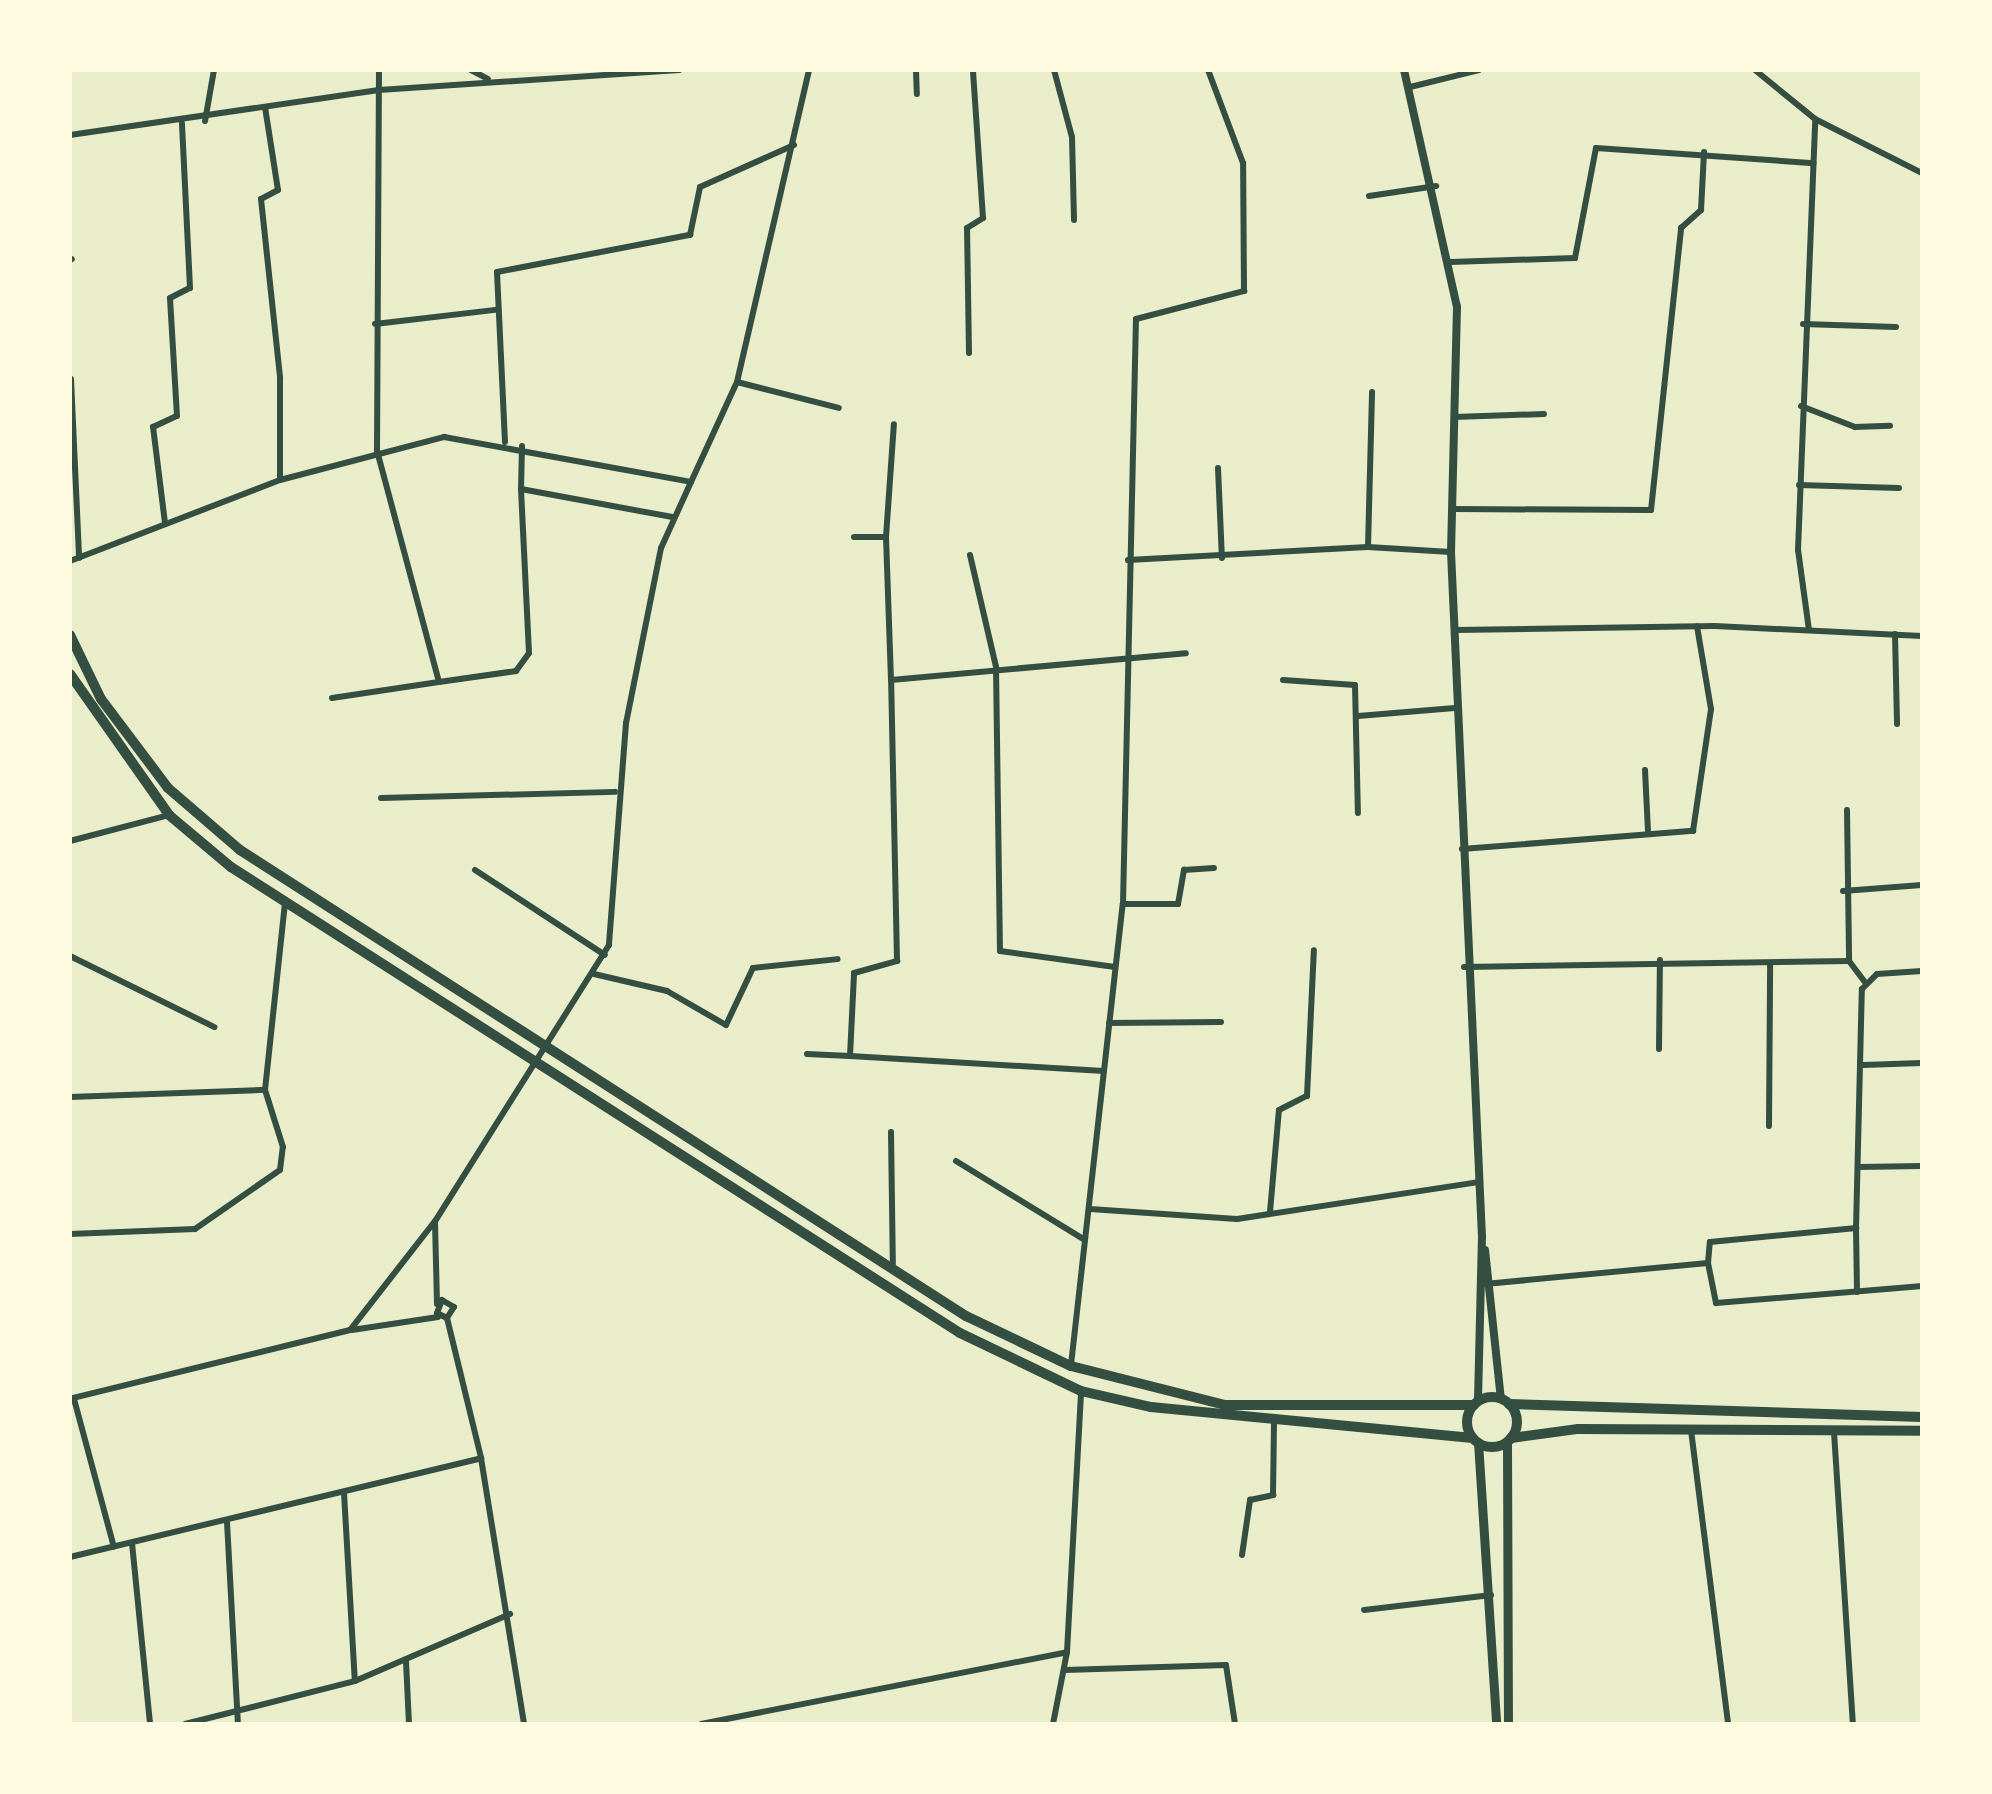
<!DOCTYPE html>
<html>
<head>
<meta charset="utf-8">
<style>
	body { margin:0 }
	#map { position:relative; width:1992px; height:1794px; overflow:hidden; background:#e9edc9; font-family:Arial,sans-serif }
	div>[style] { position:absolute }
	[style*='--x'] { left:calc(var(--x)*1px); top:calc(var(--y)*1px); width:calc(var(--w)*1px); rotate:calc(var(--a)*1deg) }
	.minor>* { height:6px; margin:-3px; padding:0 3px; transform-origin:3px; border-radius:3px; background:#344e41 }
	.tertiary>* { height:8px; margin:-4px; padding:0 4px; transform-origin:4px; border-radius:4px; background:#344e41 }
	.secondary>* { height:9px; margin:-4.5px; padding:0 4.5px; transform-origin:4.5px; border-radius:4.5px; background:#344e41 }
	.primary>* { height:10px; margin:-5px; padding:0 5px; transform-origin:5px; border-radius:5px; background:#344e41 }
	.primary>.ring { margin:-5px; padding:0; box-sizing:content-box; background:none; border:10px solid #344e41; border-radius:50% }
	span { translate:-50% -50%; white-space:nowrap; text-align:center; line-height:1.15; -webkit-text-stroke:8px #fefae0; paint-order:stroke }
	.frame { position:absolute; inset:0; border:72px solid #fefae0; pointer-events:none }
</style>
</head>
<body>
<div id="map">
	<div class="minor">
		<div style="--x:471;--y:70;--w:19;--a:28"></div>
		<div style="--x:916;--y:70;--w:24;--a:88"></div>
		<div style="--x:1054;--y:70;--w:69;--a:75"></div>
		<div style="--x:1072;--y:137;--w:83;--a:88.6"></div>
		<div style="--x:1755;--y:70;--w:77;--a:39.2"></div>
		<div style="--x:1815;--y:119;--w:120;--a:26.8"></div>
		<div style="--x:1410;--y:87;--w:71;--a:-13.8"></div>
		<div style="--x:265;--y:107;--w:84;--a:81.1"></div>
		<div style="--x:278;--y:190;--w:19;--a:152"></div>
		<div style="--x:261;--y:199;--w:180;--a:83.9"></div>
		<div style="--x:280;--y:378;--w:102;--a:90"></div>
		<div style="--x:205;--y:121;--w:52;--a:-80"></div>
		<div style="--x:70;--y:135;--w:312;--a:-8.3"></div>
		<div style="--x:379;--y:90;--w:301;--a:-3.8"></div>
		<div style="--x:1369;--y:196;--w:68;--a:-8.5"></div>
		<div style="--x:70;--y:260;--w:2;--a:-27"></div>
		<div style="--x:1450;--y:262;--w:125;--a:-1.8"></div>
		<div style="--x:1575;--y:258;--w:112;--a:-79.2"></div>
		<div style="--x:1596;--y:148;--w:218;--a:4"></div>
		<div style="--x:375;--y:324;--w:121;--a:-6.7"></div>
		<div style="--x:1803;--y:324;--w:93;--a:1.8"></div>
		<div style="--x:969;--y:353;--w:125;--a:-90.9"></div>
		<div style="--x:967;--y:228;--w:19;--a:-32"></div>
		<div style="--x:983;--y:218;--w:148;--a:-93.9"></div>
		<div style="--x:71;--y:379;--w:179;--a:87.4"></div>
		<div style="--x:737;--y:382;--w:105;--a:14.3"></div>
		<div style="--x:1801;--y:406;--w:58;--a:21.3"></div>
		<div style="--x:1855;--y:427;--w:35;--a:-2"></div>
		<div style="--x:1454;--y:417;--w:90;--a:-1.9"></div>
		<div style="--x:505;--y:442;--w:170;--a:-92.7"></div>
		<div style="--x:497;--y:272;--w:197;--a:-10.9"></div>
		<div style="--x:690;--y:235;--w:49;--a:-78.2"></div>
		<div style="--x:700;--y:187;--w:103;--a:-24.1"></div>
		<div style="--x:522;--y:446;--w:43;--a:91.3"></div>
		<div style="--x:521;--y:489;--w:154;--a:10.5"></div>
		<div style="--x:1218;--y:468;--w:90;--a:87.5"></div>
		<div style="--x:691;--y:482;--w:110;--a:-65.3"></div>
		<div style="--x:737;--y:382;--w:320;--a:-77"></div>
		<div style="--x:1799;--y:485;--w:100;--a:1.7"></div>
		<div style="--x:1453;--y:509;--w:198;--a:0.3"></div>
		<div style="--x:1651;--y:510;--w:284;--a:-83.9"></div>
		<div style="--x:1681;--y:228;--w:27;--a:-42"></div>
		<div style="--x:1701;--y:210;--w:58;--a:-87"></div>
		<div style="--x:165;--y:523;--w:97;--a:-97.1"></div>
		<div style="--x:153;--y:427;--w:26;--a:-25"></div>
		<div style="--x:177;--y:416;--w:118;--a:-93.4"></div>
		<div style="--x:170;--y:298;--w:22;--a:-27"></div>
		<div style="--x:190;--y:288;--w:165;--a:-92.8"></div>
		<div style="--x:854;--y:537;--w:32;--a:0"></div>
		<div style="--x:1368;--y:547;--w:155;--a:-88.5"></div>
		<div style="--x:970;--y:555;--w:115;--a:76.9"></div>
		<div style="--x:996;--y:667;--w:284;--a:89.2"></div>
		<div style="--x:1000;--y:951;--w:116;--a:7.9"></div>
		<div style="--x:1128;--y:560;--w:240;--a:-3.1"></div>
		<div style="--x:1368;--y:547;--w:83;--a:3.4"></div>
		<div style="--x:70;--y:561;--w:225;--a:-21.1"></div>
		<div style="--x:280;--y:480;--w:170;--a:-14.7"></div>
		<div style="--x:444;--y:437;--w:251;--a:10.3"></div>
		<div style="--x:691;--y:482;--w:72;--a:114.4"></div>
		<div style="--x:661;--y:548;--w:178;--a:101.3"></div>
		<div style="--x:626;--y:723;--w:223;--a:94.4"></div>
		<div style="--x:609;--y:945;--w:326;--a:122.2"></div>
		<div style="--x:435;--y:1221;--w:138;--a:127.9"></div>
		<div style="--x:350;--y:1330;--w:288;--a:166.2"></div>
		<div style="--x:1455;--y:630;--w:260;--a:-0.9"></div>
		<div style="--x:1715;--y:626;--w:207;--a:2.8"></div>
		<div style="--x:1809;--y:630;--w:81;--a:-97.8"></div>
		<div style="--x:1798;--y:550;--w:431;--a:-87.7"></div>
		<div style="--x:1895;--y:634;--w:90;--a:88.7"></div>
		<div style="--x:891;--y:680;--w:143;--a:-92"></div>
		<div style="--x:886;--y:537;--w:113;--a:-86"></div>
		<div style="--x:1283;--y:680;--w:72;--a:4"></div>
		<div style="--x:1355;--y:685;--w:128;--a:88.7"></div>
		<div style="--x:439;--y:682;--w:78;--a:-8.1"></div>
		<div style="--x:516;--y:671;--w:22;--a:-54"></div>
		<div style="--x:529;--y:653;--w:164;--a:-92.8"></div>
		<div style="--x:332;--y:698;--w:108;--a:-8.5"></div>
		<div style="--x:439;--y:682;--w:240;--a:-105"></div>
		<div style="--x:377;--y:450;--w:380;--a:-89.7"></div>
		<div style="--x:1358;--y:716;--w:97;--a:-4.7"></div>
		<div style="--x:1645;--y:770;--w:62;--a:87.2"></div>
		<div style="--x:381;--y:798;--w:234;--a:-1.5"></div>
		<div style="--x:1847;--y:810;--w:151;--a:89.2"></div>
		<div style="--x:70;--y:841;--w:102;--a:-14.7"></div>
		<div style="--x:1462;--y:849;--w:232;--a:-4.5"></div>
		<div style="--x:1693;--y:831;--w:123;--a:-81.6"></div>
		<div style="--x:1711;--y:709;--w:84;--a:-99.6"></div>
		<div style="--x:475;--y:870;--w:155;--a:33.2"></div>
		<div style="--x:1843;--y:891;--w:79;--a:-4.3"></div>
		<div style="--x:1123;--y:904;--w:55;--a:0"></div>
		<div style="--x:1178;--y:904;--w:35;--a:-80"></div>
		<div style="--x:1184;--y:870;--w:30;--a:-4"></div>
		<div style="--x:70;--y:956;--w:161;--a:26.2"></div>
		<div style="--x:1464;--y:967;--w:385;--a:-0.9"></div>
		<div style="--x:1849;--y:961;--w:26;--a:53"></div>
		<div style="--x:594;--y:974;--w:75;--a:13.1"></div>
		<div style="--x:667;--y:991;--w:68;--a:30"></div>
		<div style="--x:726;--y:1025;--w:63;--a:-64.7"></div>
		<div style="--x:753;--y:968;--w:85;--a:-6"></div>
		<div style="--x:1109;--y:1023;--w:112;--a:-0.5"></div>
		<div style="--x:1659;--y:1049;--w:89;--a:-89.4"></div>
		<div style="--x:807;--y:1054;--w:43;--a:2.7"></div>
		<div style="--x:850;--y:1056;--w:83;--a:-87.2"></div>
		<div style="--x:854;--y:973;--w:45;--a:-15.6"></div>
		<div style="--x:897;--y:961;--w:281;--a:-91.2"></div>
		<div style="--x:891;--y:680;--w:296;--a:-5.2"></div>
		<div style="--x:850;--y:1056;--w:254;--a:3.4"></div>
		<div style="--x:1863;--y:1065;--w:59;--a:-1.9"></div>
		<div style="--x:70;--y:1097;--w:195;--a:-2.1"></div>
		<div style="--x:1769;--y:1126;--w:162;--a:-89.6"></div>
		<div style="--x:891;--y:1132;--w:135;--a:89.2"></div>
		<div style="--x:956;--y:1161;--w:151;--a:31.5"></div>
		<div style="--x:1859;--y:1167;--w:63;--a:-0.9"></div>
		<div style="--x:1090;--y:1209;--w:147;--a:3.9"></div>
		<div style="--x:1237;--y:1219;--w:244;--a:-8.7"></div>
		<div style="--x:1270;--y:1212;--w:102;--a:-85"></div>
		<div style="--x:1279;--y:1110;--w:31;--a:-27"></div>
		<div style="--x:1307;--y:1096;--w:146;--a:-87.3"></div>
		<div style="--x:435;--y:1222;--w:82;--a:88.6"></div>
		<div style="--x:1856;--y:1228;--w:239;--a:-88.6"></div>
		<div style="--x:1862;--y:989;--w:21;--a:-45"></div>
		<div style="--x:1877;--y:974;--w:45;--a:-3.8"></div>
		<div style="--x:70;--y:1234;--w:125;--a:-2.3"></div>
		<div style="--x:195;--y:1229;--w:103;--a:-34.8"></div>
		<div style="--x:280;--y:1170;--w:23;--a:-83"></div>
		<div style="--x:283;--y:1147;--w:60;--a:-107.5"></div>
		<div style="--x:265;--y:1090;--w:188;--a:-83.9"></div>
		<div style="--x:1708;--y:1263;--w:21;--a:-85"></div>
		<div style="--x:1710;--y:1242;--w:147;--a:-5.5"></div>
		<div style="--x:1856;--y:1228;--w:64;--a:89.1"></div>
		<div style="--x:1485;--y:1284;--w:224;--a:-5.4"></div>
		<div style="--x:1708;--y:1263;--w:41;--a:78.7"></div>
		<div style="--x:1716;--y:1303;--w:207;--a:-4.7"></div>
		<div style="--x:447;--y:1318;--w:13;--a:-58"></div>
		<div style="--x:454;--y:1307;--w:14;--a:-150"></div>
		<div style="--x:442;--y:1300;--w:14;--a:111"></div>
		<div style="--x:437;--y:1313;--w:11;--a:27"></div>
		<div style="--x:447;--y:1318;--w:144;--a:76.3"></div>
		<div style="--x:481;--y:1458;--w:269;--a:80.8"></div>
		<div style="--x:352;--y:1330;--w:87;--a:-8.6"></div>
		<div style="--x:1071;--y:1365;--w:464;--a:-83.6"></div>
		<div style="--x:1123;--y:904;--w:585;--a:-88.73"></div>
		<div style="--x:1136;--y:319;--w:112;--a:-14.5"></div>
		<div style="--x:1244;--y:291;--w:128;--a:-90.4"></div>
		<div style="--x:1243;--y:163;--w:99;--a:-110.6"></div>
		<div style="--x:74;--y:1399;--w:153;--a:74.9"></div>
		<div style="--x:1691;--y:1430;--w:296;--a:82.8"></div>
		<div style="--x:1834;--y:1432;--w:293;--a:86.3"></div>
		<div style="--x:344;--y:1493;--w:188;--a:86.7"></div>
		<div style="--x:227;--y:1522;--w:202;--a:86.9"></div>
		<div style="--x:132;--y:1543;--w:182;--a:84.3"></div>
		<div style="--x:1242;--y:1555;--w:56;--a:-81.7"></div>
		<div style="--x:1250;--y:1500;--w:24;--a:-12"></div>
		<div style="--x:1273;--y:1495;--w:73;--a:-89.2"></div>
		<div style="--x:70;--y:1557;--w:423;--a:-13.5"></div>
		<div style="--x:1364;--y:1610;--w:128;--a:-6.7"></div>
		<div style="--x:406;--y:1661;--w:63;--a:87.3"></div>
		<div style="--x:1065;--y:1670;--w:161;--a:-1.8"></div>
		<div style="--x:1226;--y:1665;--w:60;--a:81.3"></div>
		<div style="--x:185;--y:1724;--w:175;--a:-14.2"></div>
		<div style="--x:355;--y:1681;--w:169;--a:-23.4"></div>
		<div style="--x:701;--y:1724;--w:373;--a:-11.1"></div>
		<div style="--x:1053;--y:1724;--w:73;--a:-79"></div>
		<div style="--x:1067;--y:1652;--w:260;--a:-86.9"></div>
	</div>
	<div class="tertiary">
		<div style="--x:1404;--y:70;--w:243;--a:77.4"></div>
		<div style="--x:1457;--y:307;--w:245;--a:91.4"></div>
		<div style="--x:1451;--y:552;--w:685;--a:87.41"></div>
		<div style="--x:1482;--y:1236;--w:166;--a:91.4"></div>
		<div style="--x:1485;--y:1250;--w:150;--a:83.9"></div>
	</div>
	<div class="secondary">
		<div style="--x:1478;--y:1442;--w:283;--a:86.3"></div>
		<div style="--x:1507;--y:1442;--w:282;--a:89.8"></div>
	</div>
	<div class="primary">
		<div style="--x:70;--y:635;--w:71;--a:64.2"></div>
		<div style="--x:101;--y:699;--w:111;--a:53"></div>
		<div style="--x:168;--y:788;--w:95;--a:40.7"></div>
		<div style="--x:240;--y:850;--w:863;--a:32.7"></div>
		<div style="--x:966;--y:1316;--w:116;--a:25.5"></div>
		<div style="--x:1071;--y:1366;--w:159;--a:14.2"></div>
		<div style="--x:1225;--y:1405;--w:249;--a:0"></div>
		<div style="--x:70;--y:674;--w:172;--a:54.9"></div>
		<div style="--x:169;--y:815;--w:81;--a:40"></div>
		<div style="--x:231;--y:867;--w:865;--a:32.59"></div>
		<div style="--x:960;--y:1333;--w:134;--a:25.6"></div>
		<div style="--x:1081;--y:1391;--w:72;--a:12.9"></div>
		<div style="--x:1151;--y:1407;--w:323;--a:5.5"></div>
		<div class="ring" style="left:1467px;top:1397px;width:40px;height:40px"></div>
		<div style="--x:1509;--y:1404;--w:413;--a:1.8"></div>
		<div style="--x:1511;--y:1438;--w:68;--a:-7.7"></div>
		<div style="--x:1578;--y:1429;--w:344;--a:0.3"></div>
	</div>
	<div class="frame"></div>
</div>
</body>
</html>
